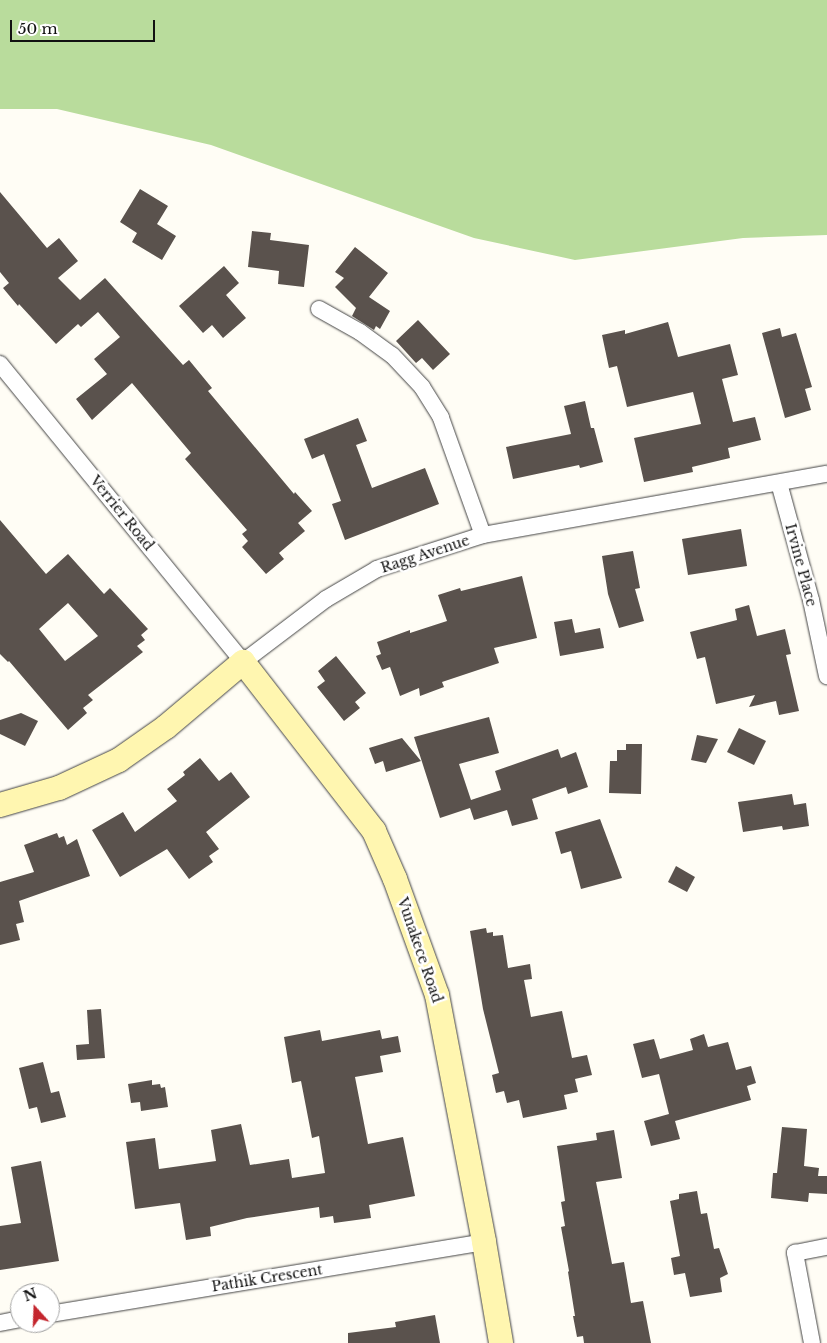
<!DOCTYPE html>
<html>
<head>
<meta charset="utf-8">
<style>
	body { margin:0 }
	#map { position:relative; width:827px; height:1343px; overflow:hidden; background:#fffdf5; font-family:"Libre Baskerville",serif }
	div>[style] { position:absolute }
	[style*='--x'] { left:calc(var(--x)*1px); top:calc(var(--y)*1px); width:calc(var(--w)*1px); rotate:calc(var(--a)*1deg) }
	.forest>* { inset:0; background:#b9dc9c }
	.building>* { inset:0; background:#5a524d }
	.roads { filter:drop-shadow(0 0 1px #444) drop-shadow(0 0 1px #444) }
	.street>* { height:16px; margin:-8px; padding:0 8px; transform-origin:8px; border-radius:8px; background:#fff }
	.secondary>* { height:24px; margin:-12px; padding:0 12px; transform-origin:12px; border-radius:12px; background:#fff6b0 }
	span { translate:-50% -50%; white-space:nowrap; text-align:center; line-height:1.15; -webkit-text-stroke:5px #fff; paint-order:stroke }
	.street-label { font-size:14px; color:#111 }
	.north { position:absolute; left:10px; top:1283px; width:50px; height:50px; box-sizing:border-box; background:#fff; border:1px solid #a0a0a0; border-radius:50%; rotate:340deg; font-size:14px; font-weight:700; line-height:20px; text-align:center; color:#111 }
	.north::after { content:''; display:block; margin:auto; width:18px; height:22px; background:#c4262e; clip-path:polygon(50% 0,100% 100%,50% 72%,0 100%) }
	.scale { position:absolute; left:10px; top:20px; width:145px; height:22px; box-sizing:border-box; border:2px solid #111; border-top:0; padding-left:6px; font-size:15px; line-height:18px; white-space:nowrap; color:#111; -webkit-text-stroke:4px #fff; paint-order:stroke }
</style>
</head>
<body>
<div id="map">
	<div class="forest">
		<div style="clip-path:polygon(0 0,827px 0,827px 235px,743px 238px,575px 260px,474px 238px,211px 145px,57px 109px,0 109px)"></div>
	</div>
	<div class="building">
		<div style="clip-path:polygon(140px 189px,168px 206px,157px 224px,176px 236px,162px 260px,132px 242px,137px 233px,120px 222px)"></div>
		<div style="clip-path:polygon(0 192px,47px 248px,59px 238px,78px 261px,58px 278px,80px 300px,105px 278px,183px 365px,189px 360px,212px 388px,208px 391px,294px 494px,295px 492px,312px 511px,298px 523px,305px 531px,279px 553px,284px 559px,266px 574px,242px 547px,248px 541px,242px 534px,247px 530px,185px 459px,191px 453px,132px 383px,92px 420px,76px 399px,107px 374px,94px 359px,120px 337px,98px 312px,81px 327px,78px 324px,56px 344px,19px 304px,18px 306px,3px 288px,9px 283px,0 272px)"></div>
		<div style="clip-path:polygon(252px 231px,271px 233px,270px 240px,309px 245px,304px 287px,278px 284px,279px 271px,248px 267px)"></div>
		<div style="clip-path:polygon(355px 247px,388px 273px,369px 297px,390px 311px,380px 329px,376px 326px,374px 330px,352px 316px,356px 308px,335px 287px,344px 278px,335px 272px)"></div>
		<div style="clip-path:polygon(224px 266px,239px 283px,226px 295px,246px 318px,223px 338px,212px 325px,203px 333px,179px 306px)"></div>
		<div style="clip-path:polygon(418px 320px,450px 354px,433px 370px,422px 358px,416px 363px,396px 341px)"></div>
		<div style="clip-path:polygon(668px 322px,678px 357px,730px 344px,738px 375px,722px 379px,733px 422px,755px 417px,761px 440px,728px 448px,730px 458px,692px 467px,693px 472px,644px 482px,634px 438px,701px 424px,693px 392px,627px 407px,617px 366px,609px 368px,602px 335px,625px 330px,625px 334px)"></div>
		<div style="clip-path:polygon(780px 328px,782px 337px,796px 333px,812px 387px,805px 389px,811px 410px,785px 418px,762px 333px)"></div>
		<div style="clip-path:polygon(585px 401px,591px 428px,594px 428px,603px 462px,580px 468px,579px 465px,513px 479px,506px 447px,571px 434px,564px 406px)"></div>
		<div style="clip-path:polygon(358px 418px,367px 441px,356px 445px,372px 488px,425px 468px,439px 504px,345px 540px,332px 504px,341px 501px,324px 454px,312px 459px,304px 439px)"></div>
		<div style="clip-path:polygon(evenodd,0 520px,46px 574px,68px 554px,104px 594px,110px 588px,148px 629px,141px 635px,145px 640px,137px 646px,143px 652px,88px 695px,93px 700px,83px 708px,87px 713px,68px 730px,9px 661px,8px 662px,0 654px,0 520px,68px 603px,98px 636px,65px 661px,39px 629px,68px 603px)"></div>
		<div style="clip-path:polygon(741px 529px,747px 566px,688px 575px,682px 539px)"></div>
		<div style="clip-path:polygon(633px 551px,640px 588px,635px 589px,644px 621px,619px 628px,608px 594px,602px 556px)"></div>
		<div style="clip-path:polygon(522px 576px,537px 638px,494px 648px,499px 663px,442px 682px,444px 687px,420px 696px,419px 688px,400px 696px,390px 667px,382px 670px,376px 656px,381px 654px,377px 642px,410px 630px,410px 633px,447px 621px,438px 595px,460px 588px,461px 591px)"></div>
		<div style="clip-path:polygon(749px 605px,757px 636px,785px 629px,791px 654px,786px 655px,799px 711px,779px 715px,776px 701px,749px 707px,755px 695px,716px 704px,705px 657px,697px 659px,690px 632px,737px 620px,735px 609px)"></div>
		<div style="clip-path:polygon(572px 619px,575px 633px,600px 628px,604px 648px,560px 656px,554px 622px)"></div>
		<div style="clip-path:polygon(336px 656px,366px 693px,355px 702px,360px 708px,344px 721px,317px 687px,325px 681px,318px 671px)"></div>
		<div style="clip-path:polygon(21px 713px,38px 721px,25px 746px,0 734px,0 720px)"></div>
		<div style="clip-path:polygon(489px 717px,499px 753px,459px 764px,471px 800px,501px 790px,495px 771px,558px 749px,561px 758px,576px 752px,588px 787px,568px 794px,566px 787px,532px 799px,538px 819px,512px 826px,507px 810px,474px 820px,470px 808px,440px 818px,414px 737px)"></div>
		<div style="clip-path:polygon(739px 728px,766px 741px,754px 765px,727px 752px)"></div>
		<div style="clip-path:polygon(697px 735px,718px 739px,706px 763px,691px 760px)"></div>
		<div style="clip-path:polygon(402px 738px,421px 761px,386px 772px,383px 761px,375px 764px,369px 748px)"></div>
		<div style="clip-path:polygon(626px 744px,642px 744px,641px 794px,609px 793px,610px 761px,617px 761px,617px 750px,626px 750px)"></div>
		<div style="clip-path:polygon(200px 758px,219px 781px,231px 772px,250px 797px,206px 832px,219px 849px,209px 856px,213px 862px,189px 879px,167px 849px,120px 877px,92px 830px,123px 812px,135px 832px,177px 801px,167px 789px,185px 775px,183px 772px)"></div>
		<div style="clip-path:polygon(792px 794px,794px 805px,806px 803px,809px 826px,783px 830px,782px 826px,743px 832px,738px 802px)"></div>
		<div style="clip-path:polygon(600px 819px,622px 878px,581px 889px,571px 851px,561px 854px,555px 832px)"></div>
		<div style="clip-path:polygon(57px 833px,59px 838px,64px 836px,67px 845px,77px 839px,90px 876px,19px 901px,24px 922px,16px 924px,20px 940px,0 945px,0 882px,34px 872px,24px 845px)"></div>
		<div style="clip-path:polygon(676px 866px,695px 877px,687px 892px,668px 882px)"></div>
		<div style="clip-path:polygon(486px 928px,487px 933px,493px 932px,493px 936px,503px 935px,508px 968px,530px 964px,532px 979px,524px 980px,531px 1017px,562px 1011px,572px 1058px,587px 1055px,592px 1075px,575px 1079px,578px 1092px,564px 1095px,567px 1109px,523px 1118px,519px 1100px,507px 1103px,504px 1091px,496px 1093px,492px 1075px,499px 1073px,483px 1009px,470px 931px)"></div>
		<div style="clip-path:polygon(101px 1009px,105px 1058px,77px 1060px,76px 1045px,89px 1044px,87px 1010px)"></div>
		<div style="clip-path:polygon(320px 1030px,322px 1041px,380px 1030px,382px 1039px,398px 1036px,401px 1052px,380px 1056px,383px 1072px,355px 1077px,368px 1144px,403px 1137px,415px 1196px,369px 1205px,371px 1218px,334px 1223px,333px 1216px,320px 1218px,319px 1207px,247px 1218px,210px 1227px,211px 1236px,186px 1240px,180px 1203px,135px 1209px,126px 1142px,155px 1138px,159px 1169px,216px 1161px,211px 1130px,241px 1124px,250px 1165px,289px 1159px,292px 1178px,325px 1173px,319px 1136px,312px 1138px,301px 1081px,292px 1083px,284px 1037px)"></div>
		<div style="clip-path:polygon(704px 1034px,708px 1047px,728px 1042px,736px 1070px,751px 1066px,756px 1083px,747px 1086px,751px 1100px,675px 1121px,680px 1139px,651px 1146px,644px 1121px,669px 1114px,659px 1074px,642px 1078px,633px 1044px,654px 1039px,660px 1059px,693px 1050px,690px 1039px)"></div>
		<div style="clip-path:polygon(43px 1062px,51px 1093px,59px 1091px,66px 1117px,41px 1123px,37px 1107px,29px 1109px,19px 1068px)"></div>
		<div style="clip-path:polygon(152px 1080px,152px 1085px,160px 1084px,161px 1088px,165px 1087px,168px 1107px,141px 1111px,140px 1102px,131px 1103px,128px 1084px)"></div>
		<div style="clip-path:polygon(782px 1127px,807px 1129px,804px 1166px,819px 1168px,818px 1176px,827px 1176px,827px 1194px,809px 1193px,808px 1202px,771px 1198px,773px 1173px,777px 1173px)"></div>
		<div style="clip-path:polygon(614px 1130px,622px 1178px,596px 1182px,612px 1264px,624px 1262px,631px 1303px,643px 1301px,651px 1343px,584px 1343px,583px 1336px,577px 1337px,573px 1316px,575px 1316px,568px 1272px,569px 1271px,561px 1227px,565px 1226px,561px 1202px,565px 1201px,557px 1146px,597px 1140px,596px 1133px)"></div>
		<div style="clip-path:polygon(41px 1161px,59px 1261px,0 1270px,0 1226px,21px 1223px,11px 1167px)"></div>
		<div style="clip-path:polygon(697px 1191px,701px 1214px,707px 1213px,714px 1249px,719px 1248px,728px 1274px,720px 1278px,722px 1292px,690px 1297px,685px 1273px,674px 1275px,671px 1258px,680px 1256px,670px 1201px,679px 1199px,679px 1194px)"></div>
		<div style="clip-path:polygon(435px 1315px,440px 1343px,348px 1343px,348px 1333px,396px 1327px,395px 1322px)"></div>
	</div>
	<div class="roads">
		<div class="street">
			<div style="--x:319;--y:309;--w:47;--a:29.3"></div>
			<div style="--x:360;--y:332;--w:39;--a:36"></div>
			<div style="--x:392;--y:355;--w:44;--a:46.8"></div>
			<div style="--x:422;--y:387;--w:36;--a:58"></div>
			<div style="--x:441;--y:418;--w:124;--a:70.3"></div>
			<div style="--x:0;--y:364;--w:385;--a:50.8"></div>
			<div style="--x:243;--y:662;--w:104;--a:-37.2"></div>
			<div style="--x:326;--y:599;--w:59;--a:-30.5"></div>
			<div style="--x:377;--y:569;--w:111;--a:-17.8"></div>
			<div style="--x:483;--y:535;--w:349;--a:-10.1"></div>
			<div style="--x:779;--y:483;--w:121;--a:74.7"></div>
			<div style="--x:811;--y:600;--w:78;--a:78.1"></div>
			<div style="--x:50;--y:1314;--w:440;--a:-9.4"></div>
			<div style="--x:0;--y:1323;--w:20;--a:-11"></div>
			<div style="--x:812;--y:1343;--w:92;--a:-100.7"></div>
			<div style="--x:795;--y:1253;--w:33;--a:-11"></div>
		</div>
		<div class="secondary">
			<div style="--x:0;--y:805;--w:61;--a:-16.1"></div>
			<div style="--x:59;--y:788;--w:66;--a:-25"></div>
			<div style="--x:119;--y:760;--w:57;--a:-35.1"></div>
			<div style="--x:166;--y:727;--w:101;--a:-40.2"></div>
			<div style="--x:243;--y:662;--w:214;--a:52.2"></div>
			<div style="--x:374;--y:831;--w:52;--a:66.4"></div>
			<div style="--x:395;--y:879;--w:123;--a:70.1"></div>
			<div style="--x:437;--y:995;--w:251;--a:79.2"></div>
			<div style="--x:484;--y:1242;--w:102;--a:80.4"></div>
		</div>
	</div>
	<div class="street-label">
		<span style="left:122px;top:513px;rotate:51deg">Verrier Road</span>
		<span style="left:425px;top:554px;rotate:-18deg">Ragg Avenue</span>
		<span style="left:801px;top:565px;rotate:75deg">Irvine Place</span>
		<span style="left:420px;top:950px;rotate:71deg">Vunakece Road</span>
		<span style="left:267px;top:1278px;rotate:-9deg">Pathik Crescent</span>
	</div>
	<div class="north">N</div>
	<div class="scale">50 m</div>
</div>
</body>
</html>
